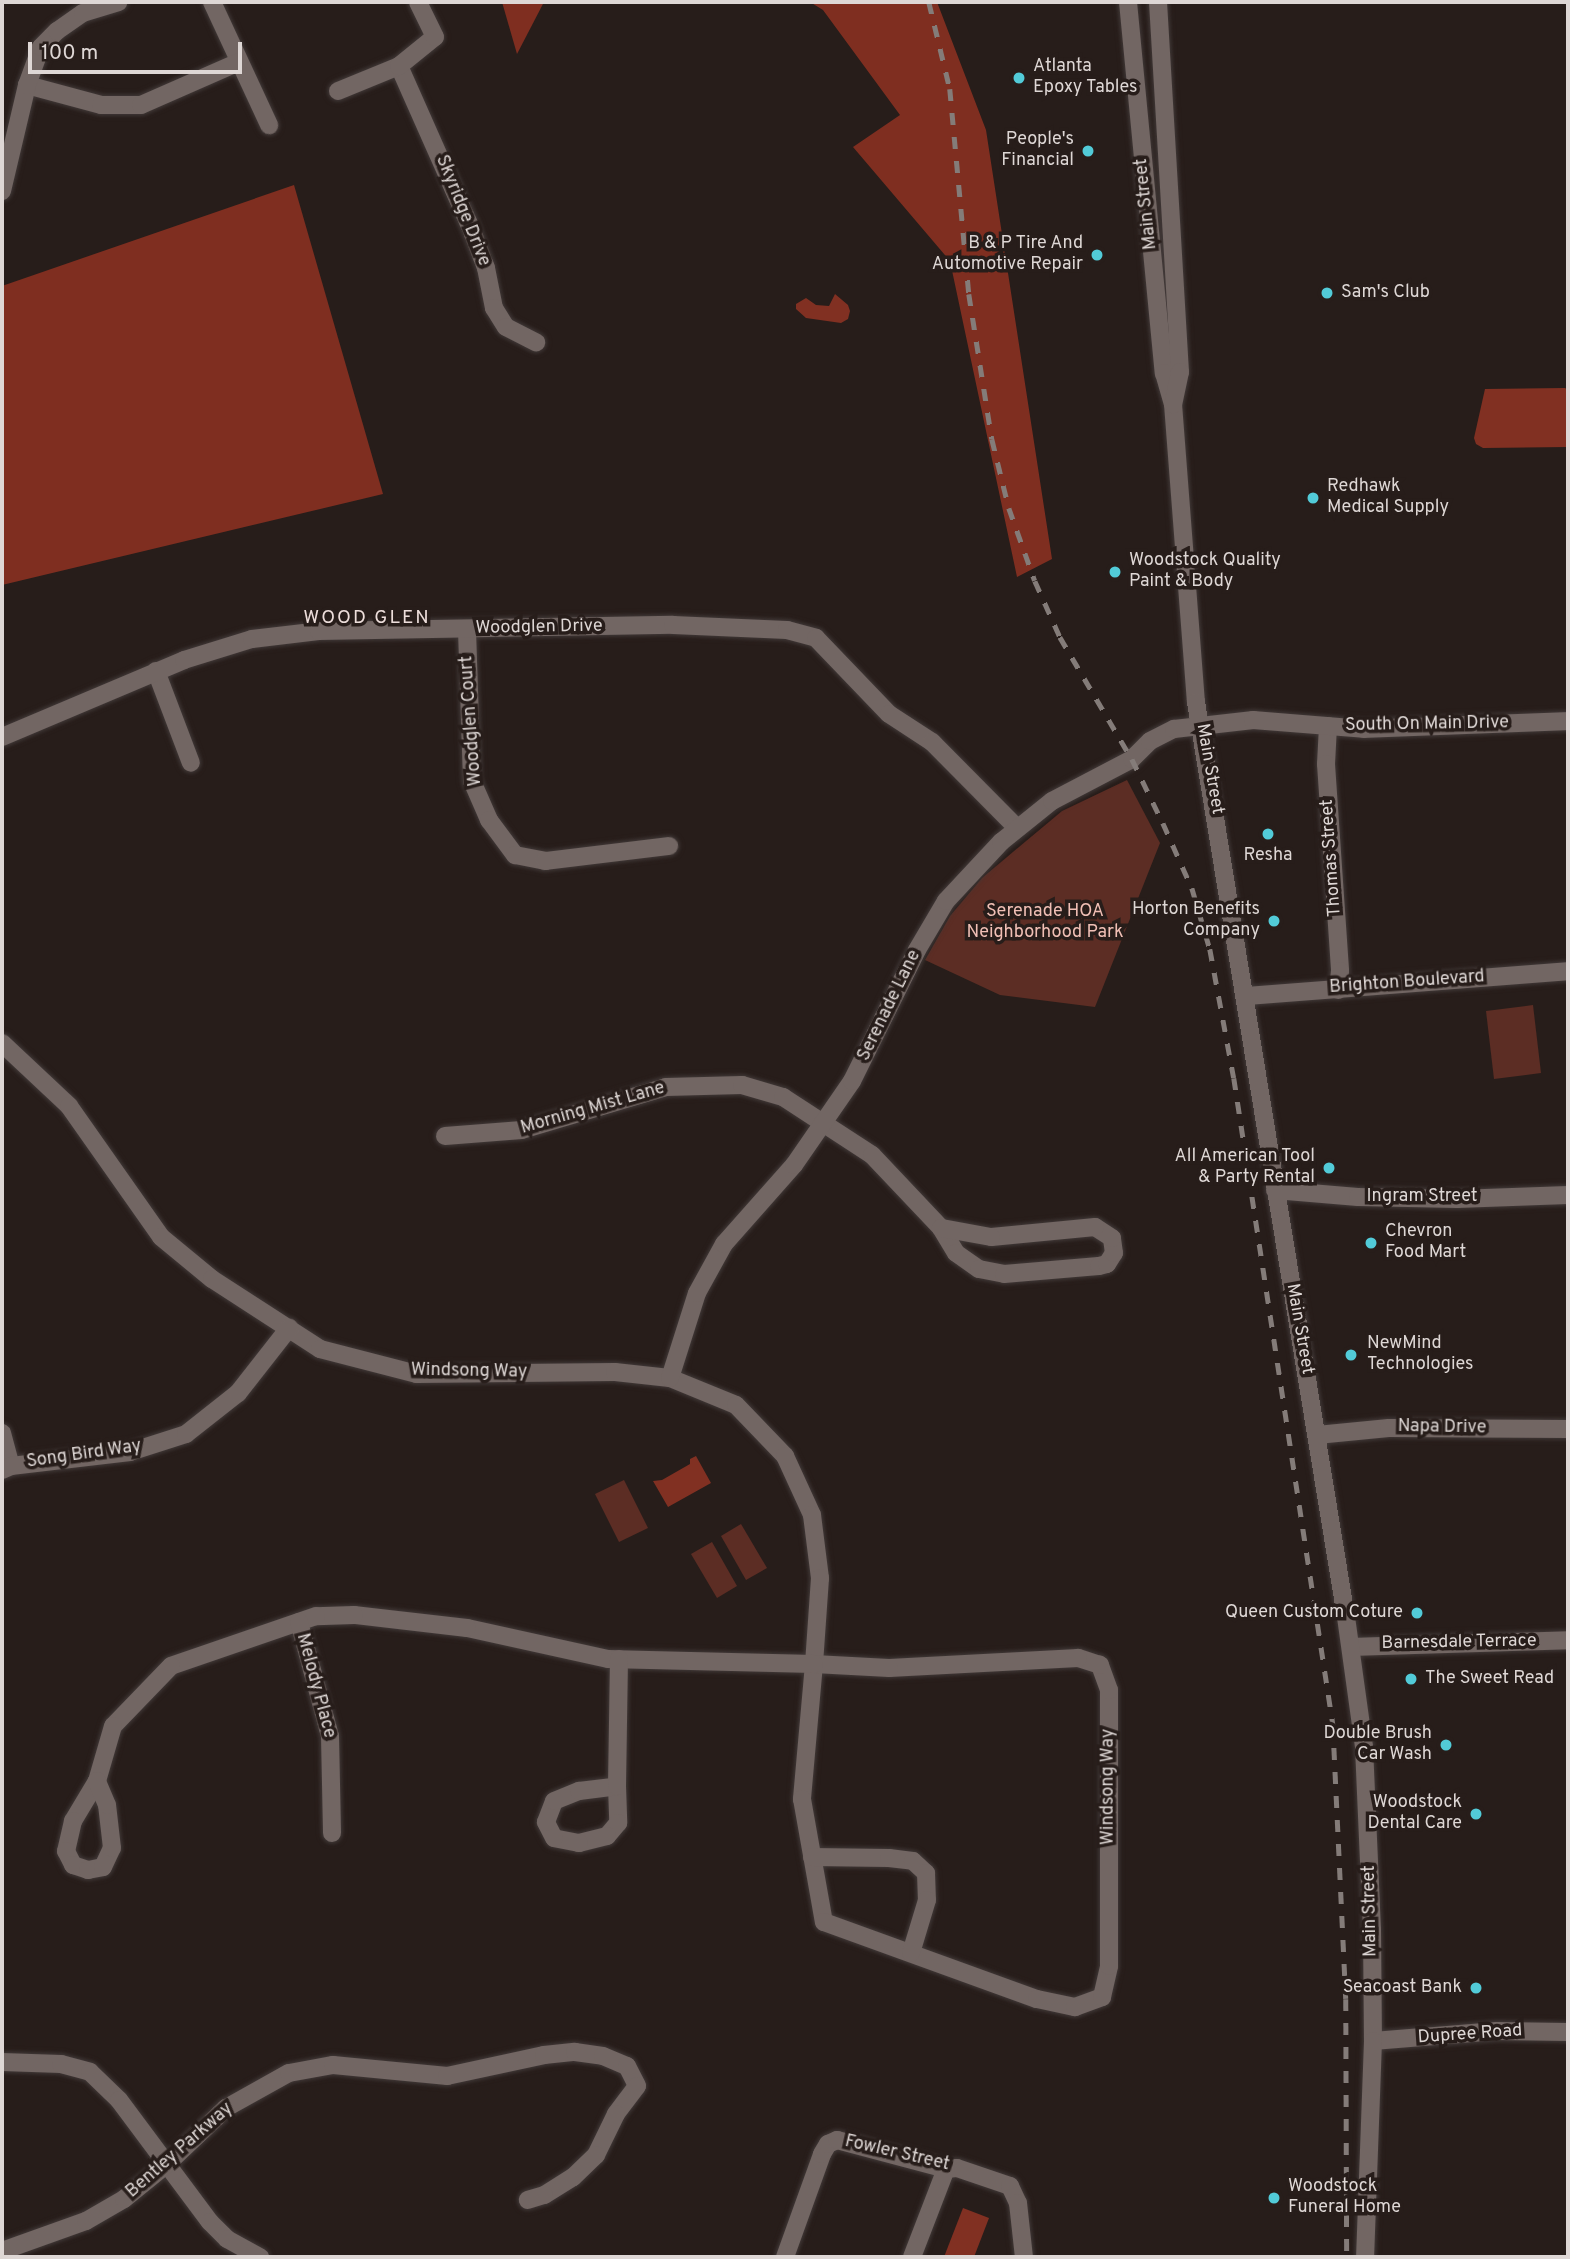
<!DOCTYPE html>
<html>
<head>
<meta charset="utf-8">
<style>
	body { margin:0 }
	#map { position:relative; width:1570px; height:2259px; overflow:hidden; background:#271d1a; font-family:Overpass,sans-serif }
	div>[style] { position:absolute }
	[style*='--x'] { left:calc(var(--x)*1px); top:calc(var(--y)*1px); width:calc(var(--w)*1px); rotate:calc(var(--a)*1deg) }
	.green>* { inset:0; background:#5c2d24 }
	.forest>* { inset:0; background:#7f2e20 }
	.water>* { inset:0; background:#813022 }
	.roads { filter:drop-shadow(0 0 2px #413938) drop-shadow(0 0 2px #413938) }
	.street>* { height:18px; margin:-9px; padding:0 9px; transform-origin:9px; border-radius:9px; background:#726663 }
	.secondary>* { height:18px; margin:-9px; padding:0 9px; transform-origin:9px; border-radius:9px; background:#726663 }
	.rail>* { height:4.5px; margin-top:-2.25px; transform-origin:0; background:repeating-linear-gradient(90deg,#847c79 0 12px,transparent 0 24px) }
	.dots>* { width:19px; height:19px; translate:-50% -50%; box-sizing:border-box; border:4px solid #271d1a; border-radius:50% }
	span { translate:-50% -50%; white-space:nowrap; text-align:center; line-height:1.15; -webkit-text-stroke:7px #271d1a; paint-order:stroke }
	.poi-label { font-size:18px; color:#ded7d5 }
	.left { translate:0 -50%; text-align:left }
	.right { translate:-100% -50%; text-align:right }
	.street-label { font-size:18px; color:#ded7d5 }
	.park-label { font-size:18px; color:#f0bfb5 }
	.neighbourhood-label { font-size:19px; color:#eddedb; letter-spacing:2px }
	.frame { position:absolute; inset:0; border:4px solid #ded7d5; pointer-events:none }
	.scale { position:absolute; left:28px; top:42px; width:214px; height:32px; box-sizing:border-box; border:4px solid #ded7d5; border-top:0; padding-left:9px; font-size:21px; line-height:24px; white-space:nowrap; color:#ded7d5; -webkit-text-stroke:5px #271d1a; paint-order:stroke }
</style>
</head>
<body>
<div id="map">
	<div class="green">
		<div style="clip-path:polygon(1127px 780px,1160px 843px,1095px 1007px,1000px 995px,925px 960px,950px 916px,982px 878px,1062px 811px)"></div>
		<div style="clip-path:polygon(1533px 1005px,1541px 1073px,1494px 1079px,1486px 1011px)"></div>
		<div style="clip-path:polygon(624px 1480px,648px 1528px,619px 1542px,595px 1494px)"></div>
		<div style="clip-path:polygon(741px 1524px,767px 1568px,746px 1580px,721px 1536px)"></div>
		<div style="clip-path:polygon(712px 1542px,737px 1586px,717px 1598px,691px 1554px)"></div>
	</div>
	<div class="forest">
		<div style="clip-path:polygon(502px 2px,544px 2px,517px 54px)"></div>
		<div style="clip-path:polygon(810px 2px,937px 2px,986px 130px,1052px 559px,1017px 577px,950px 261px,853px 147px,900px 115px,823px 10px)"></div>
		<div style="clip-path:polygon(294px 185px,383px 494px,2px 585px,2px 286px)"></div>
	</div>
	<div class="water">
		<div style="clip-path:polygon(835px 294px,848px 305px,850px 311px,848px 319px,841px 323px,806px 318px,796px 309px,796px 304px,806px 298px,816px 305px,829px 306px)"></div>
		<div style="clip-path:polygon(1565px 388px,1568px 390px,1568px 447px,1483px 448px,1476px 444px,1474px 438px,1485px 389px)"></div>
		<div style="clip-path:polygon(696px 1456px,711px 1483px,668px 1507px,653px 1481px,662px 1480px,690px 1464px,690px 1459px)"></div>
		<div style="clip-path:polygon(963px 2208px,989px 2218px,974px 2257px,944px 2257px)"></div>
	</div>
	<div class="roads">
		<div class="street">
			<div style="--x:212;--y:2;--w:136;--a:65.1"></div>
			<div style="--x:399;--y:66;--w:175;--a:66.1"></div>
			<div style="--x:470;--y:226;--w:45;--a:69.1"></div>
			<div style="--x:486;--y:268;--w:41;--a:78.7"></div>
			<div style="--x:494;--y:308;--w:22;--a:58"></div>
			<div style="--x:506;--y:327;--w:34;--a:27"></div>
			<div style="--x:27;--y:85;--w:77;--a:15.1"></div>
			<div style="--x:101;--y:105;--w:40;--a:0"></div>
			<div style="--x:141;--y:105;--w:107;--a:-23.7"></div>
			<div style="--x:338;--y:91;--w:66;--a:-22.3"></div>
			<div style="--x:399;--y:66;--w:46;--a:-38.9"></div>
			<div style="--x:435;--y:37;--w:39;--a:-116"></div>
			<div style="--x:2;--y:191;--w:109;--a:-76.7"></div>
			<div style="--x:27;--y:85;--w:40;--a:-69.8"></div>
			<div style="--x:41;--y:47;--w:23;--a:-45"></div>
			<div style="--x:57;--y:31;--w:32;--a:-35"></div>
			<div style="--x:83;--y:13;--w:37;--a:-17"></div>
			<div style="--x:467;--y:630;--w:151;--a:88.1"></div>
			<div style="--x:472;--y:781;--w:43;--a:66.4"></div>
			<div style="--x:489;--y:820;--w:44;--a:53.4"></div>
			<div style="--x:515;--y:855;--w:31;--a:11"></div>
			<div style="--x:545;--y:861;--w:125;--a:-6.9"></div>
			<div style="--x:156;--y:671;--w:98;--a:69.2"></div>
			<div style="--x:1328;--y:726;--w:38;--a:93"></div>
			<div style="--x:1326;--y:764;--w:207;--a:86.1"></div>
			<div style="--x:1340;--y:971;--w:19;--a:96"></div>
			<div style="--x:2;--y:737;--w:198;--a:-22.9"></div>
			<div style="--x:184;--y:660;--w:71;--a:-17.2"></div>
			<div style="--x:252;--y:639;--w:67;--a:-6.8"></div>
			<div style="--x:319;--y:631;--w:354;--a:-1"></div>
			<div style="--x:673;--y:625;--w:114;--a:2.5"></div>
			<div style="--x:787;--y:630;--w:30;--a:15"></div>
			<div style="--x:816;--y:638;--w:105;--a:46.2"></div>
			<div style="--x:889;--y:714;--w:51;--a:33.1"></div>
			<div style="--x:932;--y:742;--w:121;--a:45.3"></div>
			<div style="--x:1246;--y:996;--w:323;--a:-4.4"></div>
			<div style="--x:2;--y:1043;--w:92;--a:43.2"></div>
			<div style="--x:69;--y:1106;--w:160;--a:54.9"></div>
			<div style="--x:161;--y:1237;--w:66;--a:39.5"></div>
			<div style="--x:212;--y:1279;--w:129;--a:32.9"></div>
			<div style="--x:320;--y:1349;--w:100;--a:14.5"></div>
			<div style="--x:417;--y:1374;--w:198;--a:-0.6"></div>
			<div style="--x:615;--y:1372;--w:55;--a:6.2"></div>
			<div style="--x:670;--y:1378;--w:71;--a:22.2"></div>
			<div style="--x:736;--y:1405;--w:71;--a:46.1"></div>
			<div style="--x:785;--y:1456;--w:65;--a:65.4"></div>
			<div style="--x:812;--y:1515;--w:64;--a:82.8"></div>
			<div style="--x:820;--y:1578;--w:86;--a:94"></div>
			<div style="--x:814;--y:1664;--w:136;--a:95.1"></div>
			<div style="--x:802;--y:1799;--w:125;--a:79.9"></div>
			<div style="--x:824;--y:1922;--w:226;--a:19.9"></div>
			<div style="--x:1037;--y:1999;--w:39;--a:12"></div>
			<div style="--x:1075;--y:2007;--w:29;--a:-20"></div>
			<div style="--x:1102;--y:1997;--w:32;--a:-77"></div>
			<div style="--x:1109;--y:1966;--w:276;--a:-90"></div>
			<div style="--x:1109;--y:1690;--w:27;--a:-110"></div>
			<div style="--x:1100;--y:1665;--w:23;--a:-162"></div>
			<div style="--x:1078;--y:1658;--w:189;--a:177"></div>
			<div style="--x:889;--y:1668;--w:75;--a:-176.9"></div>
			<div style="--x:814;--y:1664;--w:206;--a:-178.6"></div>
			<div style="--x:608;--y:1659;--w:144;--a:-167.6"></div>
			<div style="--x:467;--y:1628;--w:114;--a:-173.4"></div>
			<div style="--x:354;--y:1615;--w:38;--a:178"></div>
			<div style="--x:316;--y:1616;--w:153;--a:161"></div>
			<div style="--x:171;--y:1666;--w:83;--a:134"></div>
			<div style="--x:113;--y:1726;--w:57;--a:106.2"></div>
			<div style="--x:97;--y:1781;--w:47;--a:121"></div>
			<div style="--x:73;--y:1821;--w:31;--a:103"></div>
			<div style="--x:66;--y:1851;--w:16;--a:63"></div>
			<div style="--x:73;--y:1865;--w:16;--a:18"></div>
			<div style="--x:88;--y:1870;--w:15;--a:-11"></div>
			<div style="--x:103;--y:1867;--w:21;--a:-65"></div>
			<div style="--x:112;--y:1848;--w:43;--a:-96.6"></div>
			<div style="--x:107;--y:1805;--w:26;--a:-113"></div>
			<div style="--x:445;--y:1136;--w:77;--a:-4.5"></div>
			<div style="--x:522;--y:1130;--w:150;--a:-16.6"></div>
			<div style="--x:666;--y:1087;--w:76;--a:-1.5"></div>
			<div style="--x:742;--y:1085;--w:43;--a:16.3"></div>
			<div style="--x:783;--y:1097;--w:106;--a:33.1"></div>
			<div style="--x:872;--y:1155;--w:100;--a:46.6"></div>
			<div style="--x:941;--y:1228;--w:29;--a:59"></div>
			<div style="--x:956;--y:1253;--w:28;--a:35"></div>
			<div style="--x:979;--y:1269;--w:25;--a:11"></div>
			<div style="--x:1004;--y:1274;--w:95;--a:-4.8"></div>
			<div style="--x:1099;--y:1266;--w:8;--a:-14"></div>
			<div style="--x:1107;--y:1264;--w:13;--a:-58"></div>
			<div style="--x:1114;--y:1253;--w:15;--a:-98"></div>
			<div style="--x:1112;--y:1238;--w:20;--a:-147"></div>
			<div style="--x:1095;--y:1227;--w:104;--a:174.5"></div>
			<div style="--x:991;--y:1237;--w:51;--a:-169.8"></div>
			<div style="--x:1275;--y:1190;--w:83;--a:4.8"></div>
			<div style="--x:1358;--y:1197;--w:99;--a:1.2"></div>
			<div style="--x:1457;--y:1199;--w:111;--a:-2.1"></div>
			<div style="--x:670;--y:1378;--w:89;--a:-72.4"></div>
			<div style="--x:697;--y:1293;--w:56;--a:-61.1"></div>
			<div style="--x:724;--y:1244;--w:106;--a:-48.5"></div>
			<div style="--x:794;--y:1165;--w:102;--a:-55.4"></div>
			<div style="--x:852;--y:1081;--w:146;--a:-63.6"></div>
			<div style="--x:917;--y:950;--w:57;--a:-59.4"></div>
			<div style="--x:946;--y:901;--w:81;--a:-47"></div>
			<div style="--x:1001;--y:842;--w:65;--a:-38.8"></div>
			<div style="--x:1052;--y:801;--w:90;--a:-27.7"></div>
			<div style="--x:1132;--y:759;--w:25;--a:-45"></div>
			<div style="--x:1150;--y:741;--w:27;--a:-27"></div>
			<div style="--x:1174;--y:729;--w:80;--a:-6.5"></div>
			<div style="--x:1253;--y:720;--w:111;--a:4.6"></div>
			<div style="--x:1364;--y:729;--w:204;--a:-2.2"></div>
			<div style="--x:2;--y:1433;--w:34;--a:75"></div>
			<div style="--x:1317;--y:1435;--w:72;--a:-5.6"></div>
			<div style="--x:1389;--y:1428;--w:179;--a:0.3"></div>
			<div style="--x:2;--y:1470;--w:10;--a:-24"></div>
			<div style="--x:11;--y:1466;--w:120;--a:-6.7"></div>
			<div style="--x:130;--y:1452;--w:59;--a:-17.8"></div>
			<div style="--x:186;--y:1434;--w:66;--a:-38.3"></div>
			<div style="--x:238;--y:1393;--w:83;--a:-51.9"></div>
			<div style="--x:299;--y:1622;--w:118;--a:74.8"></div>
			<div style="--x:330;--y:1736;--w:97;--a:88.8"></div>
			<div style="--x:1351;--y:1647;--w:217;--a:-1.8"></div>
			<div style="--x:617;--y:1786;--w:37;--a:88"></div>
			<div style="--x:618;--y:1823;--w:17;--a:130"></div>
			<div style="--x:607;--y:1836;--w:29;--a:166"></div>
			<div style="--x:579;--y:1843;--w:25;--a:-169"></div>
			<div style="--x:554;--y:1838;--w:18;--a:-117"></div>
			<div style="--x:546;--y:1822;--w:22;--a:-69"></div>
			<div style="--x:554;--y:1801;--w:27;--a:-22"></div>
			<div style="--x:579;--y:1791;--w:38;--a:-7"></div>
			<div style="--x:617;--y:1786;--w:127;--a:-89.1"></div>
			<div style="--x:812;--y:1857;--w:77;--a:0.7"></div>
			<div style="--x:889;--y:1858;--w:24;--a:7"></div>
			<div style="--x:913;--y:1861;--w:18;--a:43"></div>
			<div style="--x:926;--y:1873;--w:27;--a:88"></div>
			<div style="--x:927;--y:1900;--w:55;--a:106.8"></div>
			<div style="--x:1373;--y:2041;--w:124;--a:-4.6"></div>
			<div style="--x:1497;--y:2031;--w:71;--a:0.8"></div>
			<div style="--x:2;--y:2062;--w:59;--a:1.9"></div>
			<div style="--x:61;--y:2064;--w:30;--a:15"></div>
			<div style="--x:90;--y:2072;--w:40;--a:44"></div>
			<div style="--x:119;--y:2100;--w:152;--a:53.3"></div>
			<div style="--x:210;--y:2222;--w:24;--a:45"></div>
			<div style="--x:227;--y:2239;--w:38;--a:29"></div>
			<div style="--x:2;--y:2251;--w:89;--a:-19.7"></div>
			<div style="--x:86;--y:2221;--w:44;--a:-30.1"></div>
			<div style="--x:124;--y:2199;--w:54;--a:-39"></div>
			<div style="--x:166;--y:2165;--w:83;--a:-43.5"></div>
			<div style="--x:226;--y:2108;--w:72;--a:-29.1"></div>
			<div style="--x:289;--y:2073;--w:45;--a:-10.3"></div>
			<div style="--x:333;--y:2065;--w:115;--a:5.5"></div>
			<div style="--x:447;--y:2076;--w:99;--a:-12.2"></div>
			<div style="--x:544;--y:2055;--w:31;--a:-6"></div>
			<div style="--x:575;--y:2052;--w:28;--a:8"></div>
			<div style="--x:603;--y:2056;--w:26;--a:23"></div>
			<div style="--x:627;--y:2066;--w:22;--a:63"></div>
			<div style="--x:637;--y:2086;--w:35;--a:127"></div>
			<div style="--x:616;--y:2114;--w:46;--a:116"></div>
			<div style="--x:596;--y:2155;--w:32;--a:136"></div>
			<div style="--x:573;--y:2177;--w:34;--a:148"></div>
			<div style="--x:544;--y:2195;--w:17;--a:163"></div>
			<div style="--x:785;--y:2257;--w:109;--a:-70.2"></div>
			<div style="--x:822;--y:2154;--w:12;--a:-59"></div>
			<div style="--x:828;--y:2144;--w:10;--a:-24"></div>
			<div style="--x:837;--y:2140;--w:113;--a:14.9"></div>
			<div style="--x:946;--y:2169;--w:11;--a:-5"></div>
			<div style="--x:957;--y:2168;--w:56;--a:18.8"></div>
			<div style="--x:1010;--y:2186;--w:19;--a:65"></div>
			<div style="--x:1018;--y:2203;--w:54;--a:83.7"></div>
			<div style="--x:912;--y:2257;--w:94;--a:-68.9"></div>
		</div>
		<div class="secondary">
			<div style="--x:1128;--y:2;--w:373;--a:84.5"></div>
			<div style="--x:1164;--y:373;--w:32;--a:74"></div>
			<div style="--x:1173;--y:404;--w:299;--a:85.6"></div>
			<div style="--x:1196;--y:702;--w:927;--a:80.69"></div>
			<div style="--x:1346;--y:1617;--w:131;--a:82.1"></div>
			<div style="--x:1364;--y:1747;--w:182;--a:87.5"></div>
			<div style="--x:1372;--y:1929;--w:112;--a:89.5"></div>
			<div style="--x:1373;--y:2041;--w:216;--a:92.1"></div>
			<div style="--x:1158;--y:2;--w:371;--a:86.6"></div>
			<div style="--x:1180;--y:372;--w:33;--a:102"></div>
		</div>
	</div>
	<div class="rail">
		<div style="--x:929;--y:2;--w:89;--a:76.4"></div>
		<div style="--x:950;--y:89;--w:206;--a:84.7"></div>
		<div style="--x:969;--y:294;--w:147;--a:81"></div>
		<div style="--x:992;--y:439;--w:71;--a:76.2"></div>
		<div style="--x:1009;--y:508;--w:77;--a:70.4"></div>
		<div style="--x:1035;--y:581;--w:61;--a:65.9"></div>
		<div style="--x:1060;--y:637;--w:142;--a:59.5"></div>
		<div style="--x:1132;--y:759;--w:71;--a:64.2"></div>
		<div style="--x:1163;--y:823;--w:71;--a:66"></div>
		<div style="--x:1192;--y:888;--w:64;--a:73.6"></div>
		<div style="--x:1210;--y:949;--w:131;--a:79.5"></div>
		<div style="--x:1234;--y:1078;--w:654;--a:81.29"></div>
		<div style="--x:1333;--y:1724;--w:275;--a:87.3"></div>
		<div style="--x:1346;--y:1999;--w:258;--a:89.8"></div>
	</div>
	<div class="dots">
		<div style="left:1019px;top:78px;background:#52cbd8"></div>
		<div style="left:1088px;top:151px;background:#52cbd8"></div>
		<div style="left:1097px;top:255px;background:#52cbd8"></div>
		<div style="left:1327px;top:293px;background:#52cbd8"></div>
		<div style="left:1313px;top:498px;background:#52cbd8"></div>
		<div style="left:1115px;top:572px;background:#52cbd8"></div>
		<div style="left:1268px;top:834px;background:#52cbd8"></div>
		<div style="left:1274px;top:921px;background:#52cbd8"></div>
		<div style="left:1329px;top:1168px;background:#52cbd8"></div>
		<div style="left:1371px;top:1243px;background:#52cbd8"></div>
		<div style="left:1351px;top:1355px;background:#52cbd8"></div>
		<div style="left:1417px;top:1613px;background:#52cbd8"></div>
		<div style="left:1411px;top:1679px;background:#52cbd8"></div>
		<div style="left:1446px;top:1745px;background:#52cbd8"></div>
		<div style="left:1476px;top:1814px;background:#52cbd8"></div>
		<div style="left:1476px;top:1988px;background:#52cbd8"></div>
		<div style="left:1274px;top:2198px;background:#52cbd8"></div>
	</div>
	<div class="poi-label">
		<span class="left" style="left:1033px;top:78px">Atlanta<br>Epoxy Tables</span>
		<span class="right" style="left:1074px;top:151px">People's<br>Financial</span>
		<span class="right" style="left:1083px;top:255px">B &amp; P Tire And<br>Automotive Repair</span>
		<span class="left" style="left:1341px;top:293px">Sam's Club</span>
		<span class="left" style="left:1327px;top:498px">Redhawk<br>Medical Supply</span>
		<span class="left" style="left:1129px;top:572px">Woodstock Quality<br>Paint &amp; Body</span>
		<span style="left:1268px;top:856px">Resha</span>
		<span class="right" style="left:1260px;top:921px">Horton Benefits<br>Company</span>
		<span class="right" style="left:1315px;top:1168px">All American Tool<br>&amp; Party Rental</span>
		<span class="left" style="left:1385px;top:1243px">Chevron<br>Food Mart</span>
		<span class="left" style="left:1367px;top:1355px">NewMind<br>Technologies</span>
		<span class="right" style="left:1403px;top:1613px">Queen Custom Coture</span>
		<span class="left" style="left:1425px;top:1679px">The Sweet Read</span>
		<span class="right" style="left:1432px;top:1745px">Double Brush<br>Car Wash</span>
		<span class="right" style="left:1462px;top:1814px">Woodstock<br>Dental Care</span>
		<span class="right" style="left:1462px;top:1988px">Seacoast Bank</span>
		<span class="left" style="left:1288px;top:2198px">Woodstock<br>Funeral Home</span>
	</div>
	<div class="street-label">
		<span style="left:1147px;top:204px;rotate:-96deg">Main Street</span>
		<span style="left:462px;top:211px;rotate:68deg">Skyridge Drive</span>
		<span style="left:539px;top:628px;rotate:-1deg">Woodglen Drive</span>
		<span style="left:472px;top:721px;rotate:-94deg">Woodglen Court</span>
		<span style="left:1427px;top:725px;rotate:-1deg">South On Main Drive</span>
		<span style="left:1209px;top:769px;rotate:80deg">Main Street</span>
		<span style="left:1332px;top:858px;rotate:-94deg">Thomas Street</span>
		<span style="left:1407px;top:983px;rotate:-4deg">Brighton Boulevard</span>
		<span style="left:890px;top:1006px;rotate:-64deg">Serenade Lane</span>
		<span style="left:593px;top:1109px;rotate:-16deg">Morning Mist Lane</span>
		<span style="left:1422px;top:1197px">Ingram Street</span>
		<span style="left:1299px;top:1329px;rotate:80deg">Main Street</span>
		<span style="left:469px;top:1372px;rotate:1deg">Windsong Way</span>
		<span style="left:1442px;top:1428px;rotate:1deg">Napa Drive</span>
		<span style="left:84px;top:1455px;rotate:-8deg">Song Bird Way</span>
		<span style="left:1459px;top:1643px;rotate:-1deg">Barnesdale Terrace</span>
		<span style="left:315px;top:1686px;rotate:75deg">Melody Place</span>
		<span style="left:1109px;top:1787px;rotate:-90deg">Windsong Way</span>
		<span style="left:1371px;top:1911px;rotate:-91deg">Main Street</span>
		<span style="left:1470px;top:2035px;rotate:-4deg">Dupree Road</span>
		<span style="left:180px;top:2151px;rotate:-41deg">Bentley Parkway</span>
		<span style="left:897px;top:2154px;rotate:13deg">Fowler Street</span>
	</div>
	<div class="park-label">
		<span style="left:1045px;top:923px">Serenade HOA<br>Neighborhood Park</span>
	</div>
	<div class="neighbourhood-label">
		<span style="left:367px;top:619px">WOOD GLEN</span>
	</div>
	<div class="frame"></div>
	<div class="scale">100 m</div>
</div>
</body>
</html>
